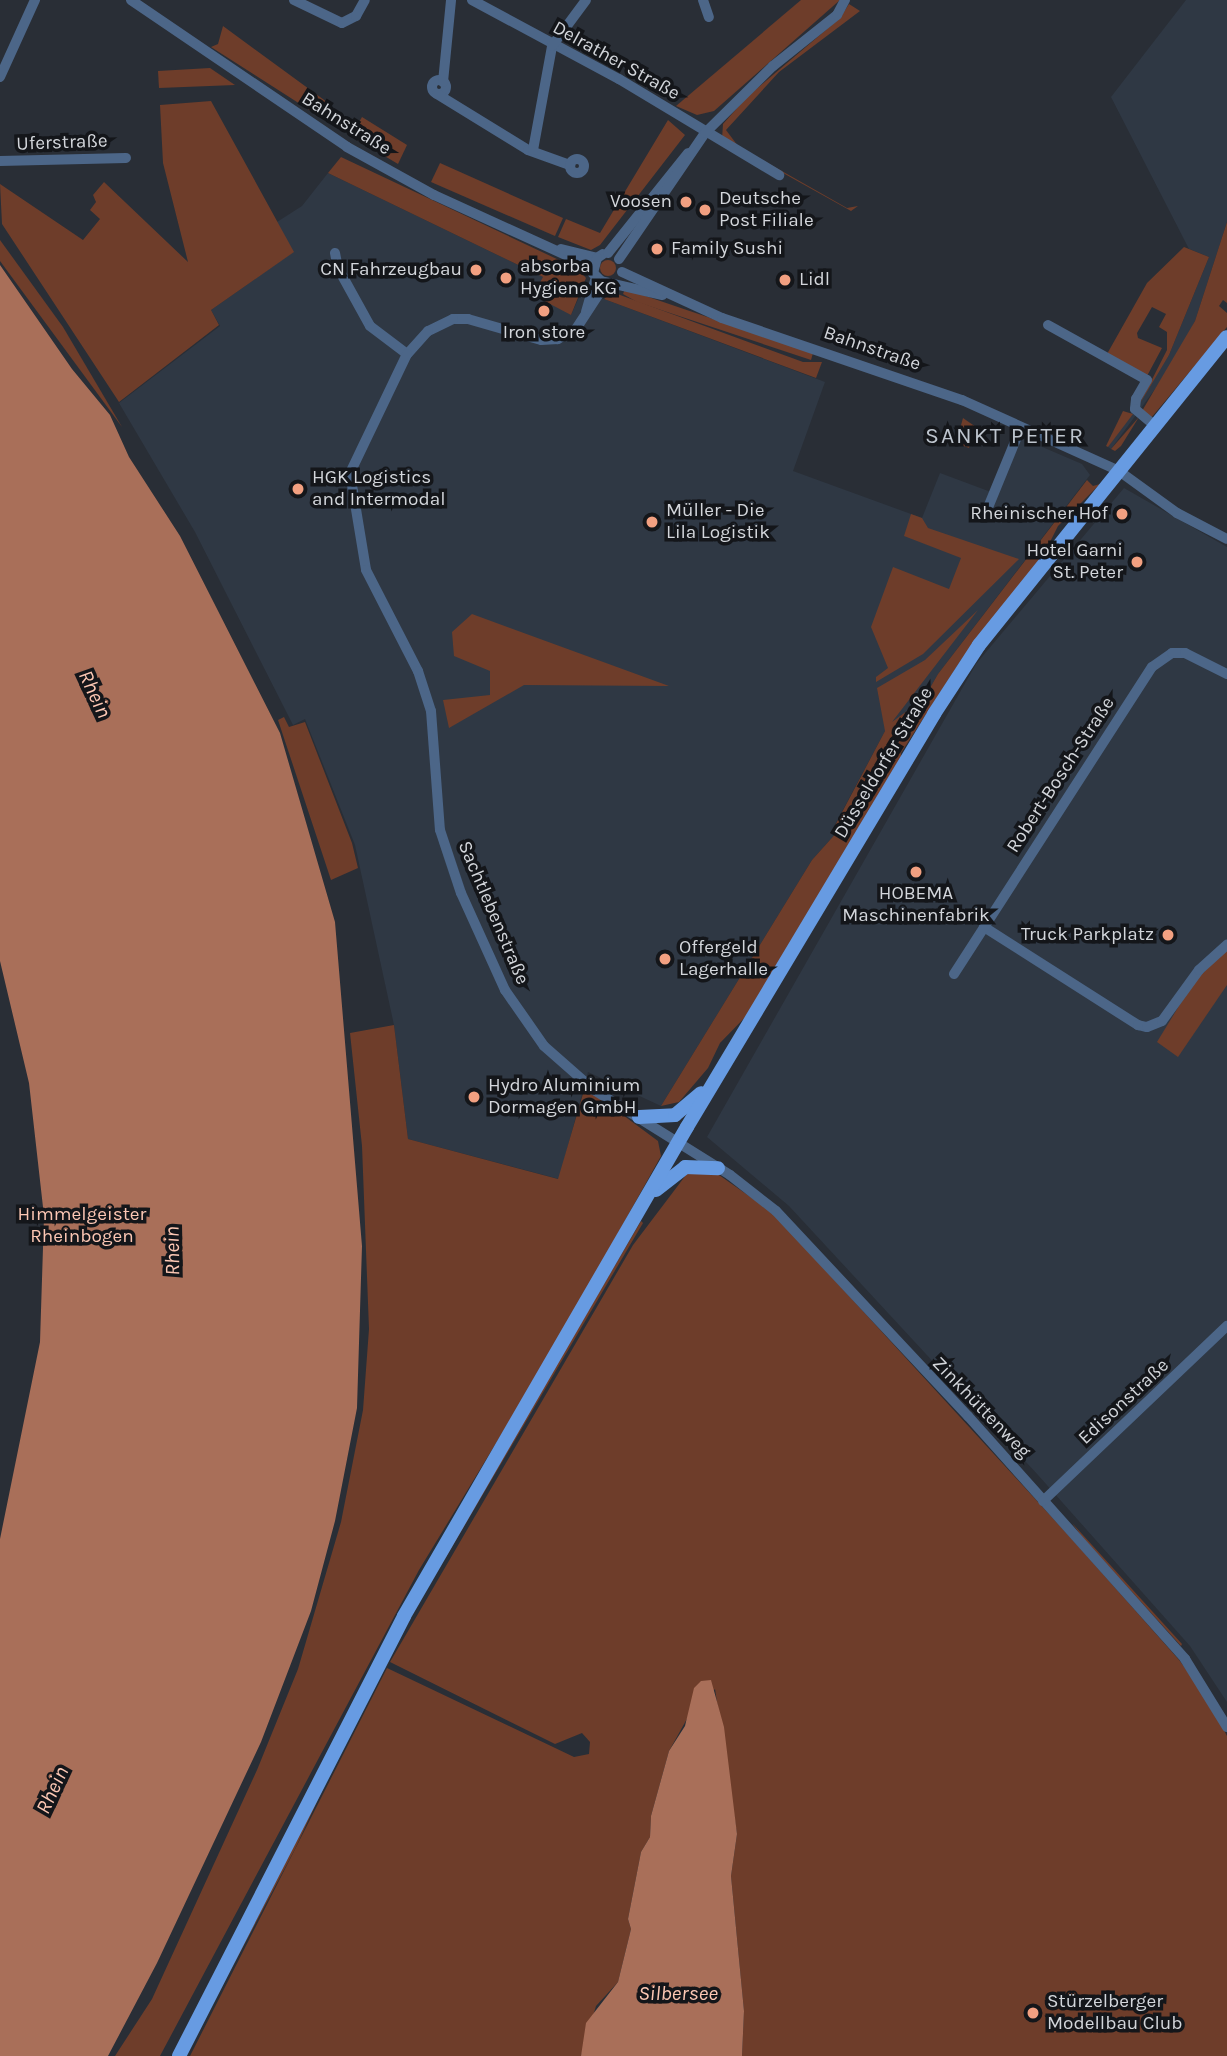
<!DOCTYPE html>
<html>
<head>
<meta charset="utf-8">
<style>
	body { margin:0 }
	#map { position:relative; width:1227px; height:2056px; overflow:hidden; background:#292e36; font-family:Karla,sans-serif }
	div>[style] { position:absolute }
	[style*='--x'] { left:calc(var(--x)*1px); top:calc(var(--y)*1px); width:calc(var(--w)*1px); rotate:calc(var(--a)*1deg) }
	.built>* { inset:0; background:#2f3844 }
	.green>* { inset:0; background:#6e3d2a }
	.round { border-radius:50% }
	.water>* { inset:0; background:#a96f59 }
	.minor>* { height:10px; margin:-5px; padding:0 5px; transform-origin:5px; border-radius:5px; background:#4c6688 }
	.minor>.ring { margin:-5px; padding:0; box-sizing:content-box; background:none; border:10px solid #4c6688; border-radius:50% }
	.major>* { height:14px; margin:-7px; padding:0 7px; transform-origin:7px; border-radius:7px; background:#679be2 }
	.dots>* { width:19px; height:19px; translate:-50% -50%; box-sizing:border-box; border:4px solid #14161a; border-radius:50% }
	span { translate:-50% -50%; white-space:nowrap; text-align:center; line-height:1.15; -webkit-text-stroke:7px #14161a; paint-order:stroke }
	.street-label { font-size:19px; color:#d3d6db }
	.poi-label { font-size:19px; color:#d3d6db }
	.left { translate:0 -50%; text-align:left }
	.right { translate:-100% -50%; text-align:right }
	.park-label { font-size:19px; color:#fcc7b4 }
	.water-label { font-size:21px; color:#fdc8b4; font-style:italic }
	.quarter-label { font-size:23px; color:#bec5ce; letter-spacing:2px }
</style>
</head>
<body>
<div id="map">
	<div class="built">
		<div style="clip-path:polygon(1186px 0,1227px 0,1227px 222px,1195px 321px,1169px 370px,1111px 449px,1108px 447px,1169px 355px,1209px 257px,1189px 249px,1111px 97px)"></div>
		<div style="clip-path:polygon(evenodd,328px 173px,543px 277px,571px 315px,580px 295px,604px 299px,825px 382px,793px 471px,922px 518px,940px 473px,991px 492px,1014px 435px,1082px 464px,1090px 475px,938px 674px,865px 801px,812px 860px,661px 1106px,588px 1072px,559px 1179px,408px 1139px,394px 1025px,355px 845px,305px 719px,293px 725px,195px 532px,119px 403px,220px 326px,211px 310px,293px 252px,277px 222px,302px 206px,328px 173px,913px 706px,864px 791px,830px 834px,885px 731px,913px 706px)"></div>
		<div style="clip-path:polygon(1124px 488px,1227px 547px,1227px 1702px,1190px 1646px,1038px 1475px,789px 1206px,707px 1137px,976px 664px)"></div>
	</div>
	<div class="green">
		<div style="clip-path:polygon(801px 0,840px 0,714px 111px,697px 115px,676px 106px)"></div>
		<div style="clip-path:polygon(849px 4px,860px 11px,779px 72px,726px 130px,738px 146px,847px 208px,858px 206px,851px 211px,722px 139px,723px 124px,747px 97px,840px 18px)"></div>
		<div style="clip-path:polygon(223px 26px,331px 105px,322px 118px,211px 47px,218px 44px)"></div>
		<div style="clip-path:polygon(210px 68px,235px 85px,159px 88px,158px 71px)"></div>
		<div style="clip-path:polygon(211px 101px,294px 252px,211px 310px,219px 325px,119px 402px,2px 224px,0 184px,83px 240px,100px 219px,90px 210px,96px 202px,93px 195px,104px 182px,188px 262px,163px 163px,160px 105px)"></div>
		<div style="clip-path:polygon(362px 117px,407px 145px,398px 164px,351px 136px)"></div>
		<div style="clip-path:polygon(668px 120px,685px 135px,600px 245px,591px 250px,558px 237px,566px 219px,600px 233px)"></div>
		<div style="clip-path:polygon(341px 157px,578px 269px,586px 278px,571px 315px,533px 295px,543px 277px,328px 173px)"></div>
		<div style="clip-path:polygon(440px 163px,563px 218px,555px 236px,431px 182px)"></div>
		<div style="clip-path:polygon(1227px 222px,1227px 303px,1223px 300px,1219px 306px,1227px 313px,1227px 327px,1151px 418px,1142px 411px,1195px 321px)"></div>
		<div style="clip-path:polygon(0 240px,63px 327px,122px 427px,0 261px)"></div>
		<div style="clip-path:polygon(1184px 247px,1209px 257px,1169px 355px,1139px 405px,1167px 350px,1167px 332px,1159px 327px,1166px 314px,1152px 307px,1137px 333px,1138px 338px,1162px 348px,1147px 376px,1107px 354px,1147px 283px)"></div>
		<div class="round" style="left:600px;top:260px;width:16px;height:16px"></div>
		<div style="clip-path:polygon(625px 289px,813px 353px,811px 360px,637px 302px,623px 294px)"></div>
		<div style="clip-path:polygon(612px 292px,803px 362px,822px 362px,816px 378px,604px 299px)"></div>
		<div style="clip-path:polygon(1123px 411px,1133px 414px,1108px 447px,1106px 446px)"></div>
		<div style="clip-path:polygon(1139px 417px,1121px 446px,1115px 451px,1111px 449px)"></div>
		<div style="clip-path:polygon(963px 418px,976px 427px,969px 448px,956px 443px)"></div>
		<div style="clip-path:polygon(1087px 480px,1093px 486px,1100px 484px,1058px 526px,1045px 552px,961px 660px,901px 753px,901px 761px,757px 1005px,720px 1043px,708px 1068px,679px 1102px,661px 1106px,812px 860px,865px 801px,938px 674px)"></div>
		<div style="clip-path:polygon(911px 514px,922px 518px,928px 528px,1019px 559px,923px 654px,876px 682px,876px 677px,888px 668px,871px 627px,893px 567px,949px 589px,961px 558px,904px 536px)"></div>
		<div style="clip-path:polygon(978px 610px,892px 722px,915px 705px,864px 791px,830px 835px,885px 731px,877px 688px,925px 660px)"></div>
		<div style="clip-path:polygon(472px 614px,669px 686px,524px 685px,449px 728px,443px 700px,490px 695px,490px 671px,454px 656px,452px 632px)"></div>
		<div style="clip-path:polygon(284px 717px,289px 727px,305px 722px,352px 843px,358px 868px,331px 880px,278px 720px)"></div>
		<div style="clip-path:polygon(1227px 949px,1227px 985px,1178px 1057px,1157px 1042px,1193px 983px)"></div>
		<div style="clip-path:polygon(394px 1025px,408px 1139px,558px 1179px,585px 1087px,658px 1141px,661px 1156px,555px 1346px,419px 1570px,160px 2056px,115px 2056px,152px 1999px,257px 1770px,298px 1669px,341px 1522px,363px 1410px,369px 1329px,362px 1146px,350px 1033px)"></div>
		<div style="clip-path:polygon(689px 1171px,719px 1175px,772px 1212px,1070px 1537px,1180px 1661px,1210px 1703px,1227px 1736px,1227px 2056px,742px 2056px,744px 2011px,731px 1876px,737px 1834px,715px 1689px,688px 1717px,669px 1751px,651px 1816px,650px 1837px,641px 1852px,628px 1919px,631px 1929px,618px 1982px,596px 2006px,581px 2056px,190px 2056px,387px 1668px,574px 1757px,589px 1754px,590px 1742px,582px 1733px,555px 1744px,390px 1662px,633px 1245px)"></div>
		<div style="clip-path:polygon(641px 1221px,643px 1223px,446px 1557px,444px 1556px)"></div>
		<div style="clip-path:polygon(1072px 1523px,1182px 1644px,1181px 1646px,1083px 1538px)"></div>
		<div style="clip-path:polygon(358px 1714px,295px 1849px,226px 1979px,262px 1909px)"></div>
	</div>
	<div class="water">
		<div style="clip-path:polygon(0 265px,72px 369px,110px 415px,129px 457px,180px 536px,280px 733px,335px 922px,362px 1246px,357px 1408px,335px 1521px,311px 1611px,261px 1742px,157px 1963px,108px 2056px,0 2056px,0 1539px,40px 1342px,44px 1216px,29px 1083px,0 961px)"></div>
		<div style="clip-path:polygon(711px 1680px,724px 1727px,737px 1834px,731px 1876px,744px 2011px,742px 2056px,581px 2056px,586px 2023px,618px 1982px,631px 1929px,628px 1919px,641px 1852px,650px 1837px,651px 1816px,669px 1751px,685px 1726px,694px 1688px,701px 1681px)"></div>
	</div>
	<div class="minor">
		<div style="--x:131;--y:0;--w:261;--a:34.2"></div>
		<div style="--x:347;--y:147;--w:99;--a:28.9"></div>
		<div style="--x:434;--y:195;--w:174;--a:24.5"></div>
		<div style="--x:294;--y:0;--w:53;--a:25.6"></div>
		<div style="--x:342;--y:23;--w:16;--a:-27"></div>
		<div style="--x:356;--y:16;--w:18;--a:-61"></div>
		<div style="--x:472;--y:0;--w:167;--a:28.3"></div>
		<div style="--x:619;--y:79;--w:187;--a:31"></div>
		<div style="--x:703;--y:0;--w:18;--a:71"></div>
		<div style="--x:0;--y:77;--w:85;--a:-65.6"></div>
		<div class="ring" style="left:432px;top:80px;width:4px;height:4px"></div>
		<div style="--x:443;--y:82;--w:82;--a:-84.4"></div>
		<div style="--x:437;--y:94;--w:107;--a:31.6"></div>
		<div style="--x:528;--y:150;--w:45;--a:19.7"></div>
		<div style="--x:533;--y:150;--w:106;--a:-79.6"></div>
		<div style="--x:552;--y:46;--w:57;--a:-53.5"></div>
		<div class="ring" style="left:570px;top:159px;width:4px;height:4px"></div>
		<div style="--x:0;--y:161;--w:126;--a:-1.4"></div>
		<div style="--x:561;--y:249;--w:37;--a:14"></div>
		<div style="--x:597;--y:258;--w:7;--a:-34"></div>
		<div style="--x:335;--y:253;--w:15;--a:79"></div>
		<div style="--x:338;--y:268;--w:66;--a:61.1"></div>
		<div style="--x:370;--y:326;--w:46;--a:37.1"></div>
		<div style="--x:608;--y:253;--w:128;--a:-51.3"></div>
		<div style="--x:597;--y:258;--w:16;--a:105"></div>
		<div style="--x:593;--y:273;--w:11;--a:45"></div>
		<div style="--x:601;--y:281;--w:63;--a:12.9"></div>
		<div style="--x:619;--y:259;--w:153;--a:-55.7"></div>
		<div style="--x:705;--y:133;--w:95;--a:-44.6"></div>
		<div style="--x:773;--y:66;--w:82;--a:-38.6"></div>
		<div style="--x:837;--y:15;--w:17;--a:-62"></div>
		<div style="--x:622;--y:272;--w:110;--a:24.7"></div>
		<div style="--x:722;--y:318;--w:254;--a:18.9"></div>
		<div style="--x:962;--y:400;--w:172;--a:24.3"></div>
		<div style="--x:1119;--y:471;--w:72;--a:35.9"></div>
		<div style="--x:1177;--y:513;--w:56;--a:27.5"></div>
		<div style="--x:606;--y:283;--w:55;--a:123.1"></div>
		<div style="--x:576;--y:329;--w:21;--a:151"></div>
		<div style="--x:558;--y:339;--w:17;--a:177"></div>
		<div style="--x:541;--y:340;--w:76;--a:-164"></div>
		<div style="--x:468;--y:319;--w:15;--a:180"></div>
		<div style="--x:453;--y:319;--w:28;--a:154"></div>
		<div style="--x:428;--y:331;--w:31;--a:132"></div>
		<div style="--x:407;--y:354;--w:132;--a:115.6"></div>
		<div style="--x:350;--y:473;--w:98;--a:80.6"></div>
		<div style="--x:366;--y:570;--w:114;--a:62.8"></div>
		<div style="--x:418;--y:671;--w:42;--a:72"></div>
		<div style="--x:431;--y:711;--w:119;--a:85.7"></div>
		<div style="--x:440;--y:830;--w:66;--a:71.6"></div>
		<div style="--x:461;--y:893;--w:107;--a:65.6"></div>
		<div style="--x:505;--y:990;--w:68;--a:55.1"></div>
		<div style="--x:544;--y:1046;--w:67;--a:41.3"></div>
		<div style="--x:594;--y:1090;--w:160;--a:32"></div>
		<div style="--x:730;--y:1175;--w:58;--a:38"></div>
		<div style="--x:776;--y:1211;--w:281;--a:46.9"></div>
		<div style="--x:968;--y:1416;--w:326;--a:48.2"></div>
		<div style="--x:1185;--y:1659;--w:80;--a:58.3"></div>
		<div style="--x:586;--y:312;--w:35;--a:-74"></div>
		<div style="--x:1048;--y:325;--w:113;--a:29.1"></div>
		<div style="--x:1147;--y:380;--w:22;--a:120"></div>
		<div style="--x:1136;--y:399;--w:10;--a:96"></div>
		<div style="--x:1135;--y:409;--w:26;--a:40"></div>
		<div style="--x:989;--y:505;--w:84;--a:-67.7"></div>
		<div style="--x:984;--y:927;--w:183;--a:32.5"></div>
		<div style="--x:1138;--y:1025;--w:9;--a:13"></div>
		<div style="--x:1147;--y:1027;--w:16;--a:-22"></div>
		<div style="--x:1162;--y:1021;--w:63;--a:-54"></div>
		<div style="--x:1199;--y:970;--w:38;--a:-42"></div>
		<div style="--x:954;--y:974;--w:365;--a:-57.2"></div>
		<div style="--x:1152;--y:667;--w:24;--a:-35"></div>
		<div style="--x:1172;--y:653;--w:13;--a:0"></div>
		<div style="--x:1185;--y:653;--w:47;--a:26.6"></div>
		<div style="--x:1043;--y:1501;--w:254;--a:-43.6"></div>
	</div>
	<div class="major">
		<div style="--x:639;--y:1117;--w:36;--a:-3"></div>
		<div style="--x:675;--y:1115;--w:34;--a:-40"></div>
		<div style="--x:656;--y:1190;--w:37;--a:-38"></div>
		<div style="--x:685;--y:1167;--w:33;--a:2"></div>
		<div style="--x:179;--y:2056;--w:494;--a:-62.9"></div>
		<div style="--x:404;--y:1616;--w:565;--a:-59.94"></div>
		<div style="--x:687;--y:1127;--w:481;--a:-59.1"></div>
		<div style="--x:934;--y:714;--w:82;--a:-56.9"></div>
		<div style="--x:979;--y:645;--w:395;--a:-51.2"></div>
	</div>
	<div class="dots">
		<div style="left:686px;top:202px;background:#f2a081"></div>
		<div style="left:705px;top:210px;background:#f2a081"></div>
		<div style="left:657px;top:249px;background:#f2a081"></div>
		<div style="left:476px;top:270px;background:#f2a081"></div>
		<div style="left:506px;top:278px;background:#f2a081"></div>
		<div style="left:785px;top:280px;background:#f2a081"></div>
		<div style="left:544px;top:311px;background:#f2a081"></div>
		<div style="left:298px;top:489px;background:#f2a081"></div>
		<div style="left:1122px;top:514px;background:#f2a081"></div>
		<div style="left:652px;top:522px;background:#f2a081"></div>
		<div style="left:1137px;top:562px;background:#f2a081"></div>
		<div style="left:916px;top:872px;background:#f2a081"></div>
		<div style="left:1168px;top:935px;background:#f2a081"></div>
		<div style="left:665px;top:959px;background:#f2a081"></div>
		<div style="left:474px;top:1097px;background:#f2a081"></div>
		<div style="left:1033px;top:2013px;background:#f2a081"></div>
	</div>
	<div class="street-label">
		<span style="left:616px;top:61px;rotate:29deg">Delrather Straße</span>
		<span style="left:346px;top:124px;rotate:32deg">Bahnstraße</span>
		<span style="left:62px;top:143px;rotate:-2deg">Uferstraße</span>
		<span style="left:872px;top:349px;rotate:19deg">Bahnstraße</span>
		<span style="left:884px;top:763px;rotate:-59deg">Düsseldorfer Straße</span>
		<span style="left:1061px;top:775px;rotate:-57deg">Robert-Bosch-Straße</span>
		<span style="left:493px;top:913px;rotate:67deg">Sachtlebenstraße</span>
		<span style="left:1124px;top:1402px;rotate:-43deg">Edisonstraße</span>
		<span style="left:981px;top:1408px;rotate:46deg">Zinkhüttenweg</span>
	</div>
	<div class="poi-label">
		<span class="left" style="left:719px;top:210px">Deutsche<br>Post Filiale</span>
		<span class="right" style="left:672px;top:202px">Voosen</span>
		<span class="left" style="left:671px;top:249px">Family Sushi</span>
		<span class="left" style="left:520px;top:278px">absorba<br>Hygiene KG</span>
		<span class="right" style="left:462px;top:270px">CN Fahrzeugbau</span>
		<span class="left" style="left:799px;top:280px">Lidl</span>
		<span style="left:544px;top:333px">Iron store</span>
		<span class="left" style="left:312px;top:489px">HGK Logistics<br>and Intermodal</span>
		<span class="left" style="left:666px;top:522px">Müller - Die<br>Lila Logistik</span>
		<span class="right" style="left:1108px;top:514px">Rheinischer Hof</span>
		<span class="right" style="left:1123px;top:562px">Hotel Garni<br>St. Peter</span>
		<span style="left:916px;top:905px">HOBEMA<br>Maschinenfabrik</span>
		<span class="right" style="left:1154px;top:935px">Truck Parkplatz</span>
		<span class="left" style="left:679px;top:959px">Offergeld<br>Lagerhalle</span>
		<span class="left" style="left:488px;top:1097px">Hydro Aluminium<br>Dormagen GmbH</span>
		<span class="left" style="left:1047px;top:2013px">Stürzelberger<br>Modellbau Club</span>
	</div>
	<div class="park-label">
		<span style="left:82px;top:1226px">Himmelgeister<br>Rheinbogen</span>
	</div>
	<div class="water-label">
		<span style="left:95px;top:694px;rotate:65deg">Rhein</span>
		<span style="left:172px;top:1251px;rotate:-91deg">Rhein</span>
		<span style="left:52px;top:1790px;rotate:-65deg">Rhein</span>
		<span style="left:678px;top:1993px">Silbersee</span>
	</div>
	<div class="quarter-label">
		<span style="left:1005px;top:436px">SANKT PETER</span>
	</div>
</div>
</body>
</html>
